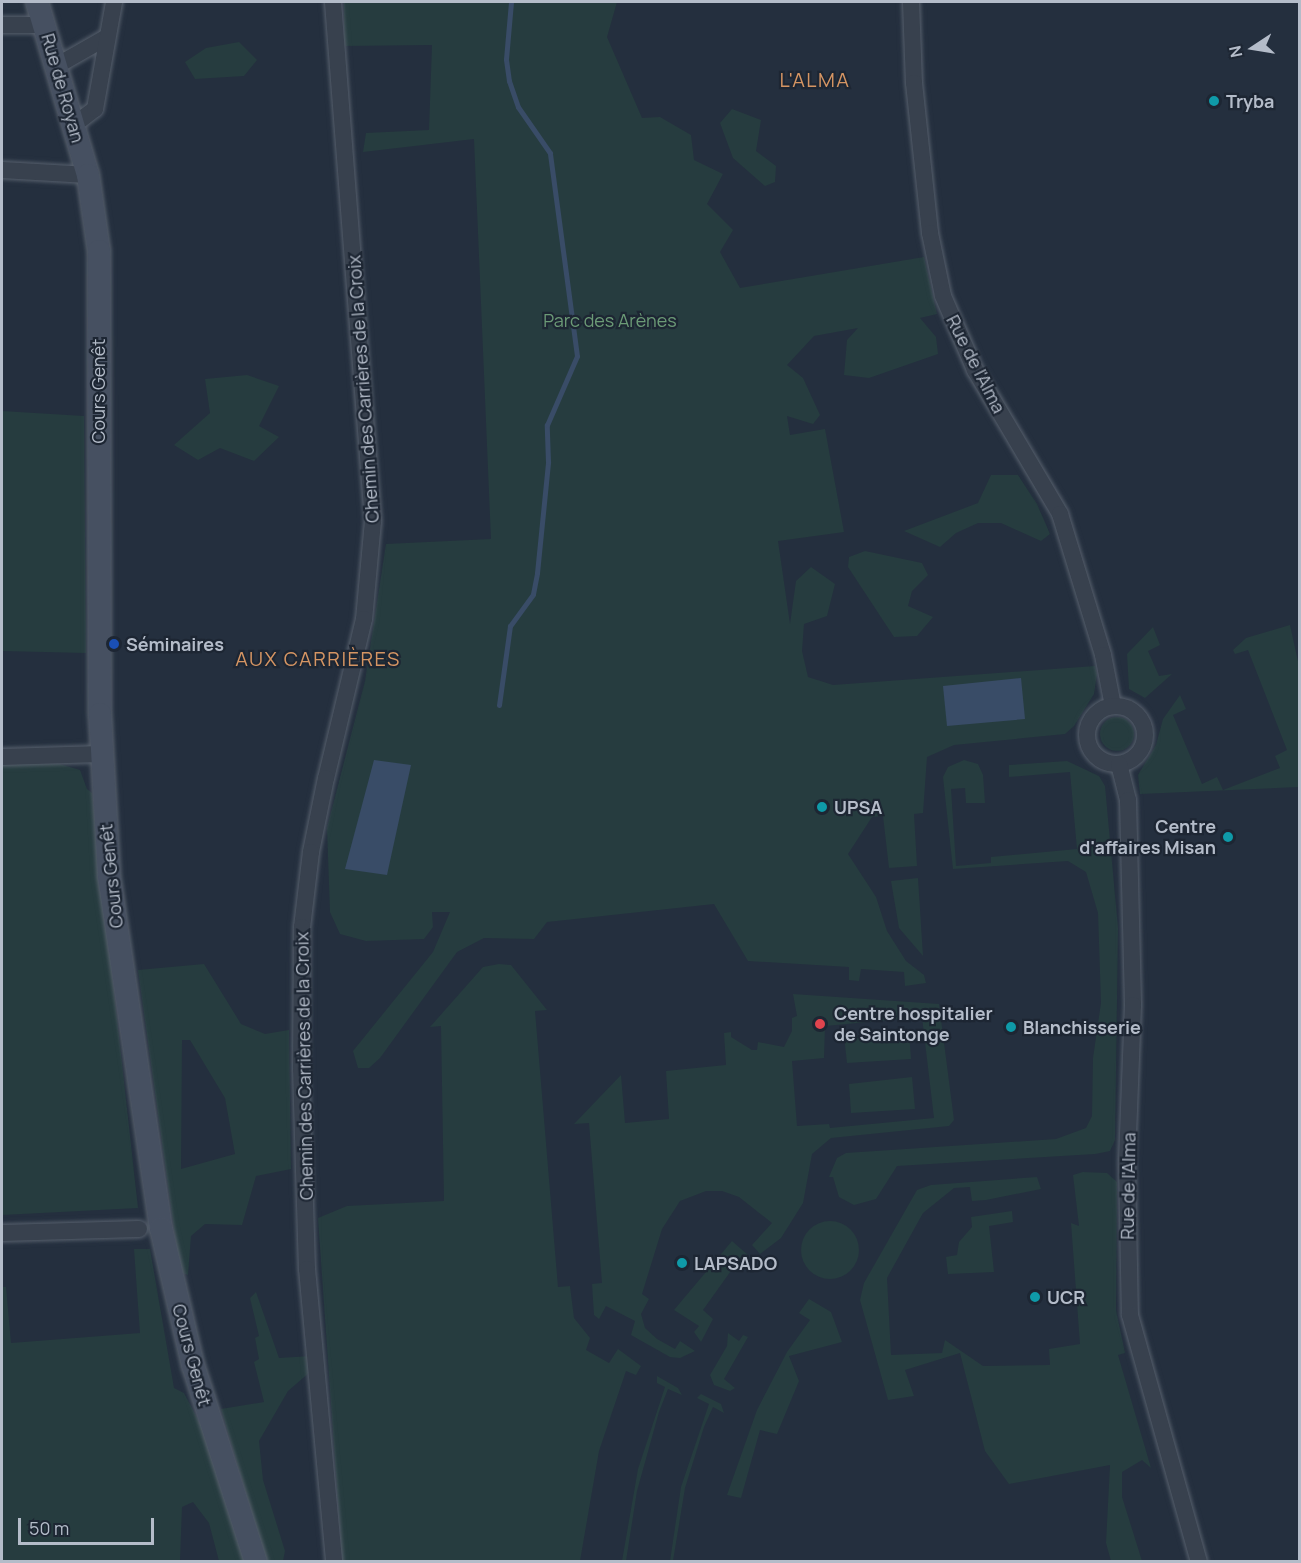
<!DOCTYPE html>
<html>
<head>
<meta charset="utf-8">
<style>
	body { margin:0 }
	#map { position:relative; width:1301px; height:1563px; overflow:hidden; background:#242f3e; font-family:Manrope,sans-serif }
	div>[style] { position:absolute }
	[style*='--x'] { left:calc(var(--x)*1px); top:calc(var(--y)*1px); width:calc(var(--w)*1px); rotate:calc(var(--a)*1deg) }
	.green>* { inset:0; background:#263c3f }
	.round { border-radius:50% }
	.water>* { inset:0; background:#394c67 }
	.stream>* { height:5px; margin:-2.5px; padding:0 2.5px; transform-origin:2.5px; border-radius:2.5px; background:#394c67 }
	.roads { filter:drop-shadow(0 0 2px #565f6c) drop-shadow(0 0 2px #565f6c) }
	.street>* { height:16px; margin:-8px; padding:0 8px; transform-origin:8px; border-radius:8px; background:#38414e }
	.street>.ring { margin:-8px; padding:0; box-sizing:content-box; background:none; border:16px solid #38414e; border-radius:50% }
	.secondary>* { height:22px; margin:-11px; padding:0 11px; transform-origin:11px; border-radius:11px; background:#465061 }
	.dots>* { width:16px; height:16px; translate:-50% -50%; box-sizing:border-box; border:3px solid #1d2633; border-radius:50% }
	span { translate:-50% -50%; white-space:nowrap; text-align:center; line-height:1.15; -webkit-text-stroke:4.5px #1d2633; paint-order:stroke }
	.street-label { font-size:18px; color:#b4bcc9 }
	.poi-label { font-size:18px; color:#b4bcc9; font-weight:700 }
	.left { translate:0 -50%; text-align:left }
	.right { translate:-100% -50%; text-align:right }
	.park-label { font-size:18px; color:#6b9a76 }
	.neighbourhood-label { font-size:20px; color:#d59563; letter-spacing:1.5px }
	.frame { position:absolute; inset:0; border:3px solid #b4bcc9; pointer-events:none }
	.north { position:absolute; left:1223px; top:18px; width:60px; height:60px; -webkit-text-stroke:4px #1d2633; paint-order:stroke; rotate:258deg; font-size:16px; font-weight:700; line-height:24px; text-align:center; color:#b4bcc9 }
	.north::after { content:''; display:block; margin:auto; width:21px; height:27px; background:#b4bcc9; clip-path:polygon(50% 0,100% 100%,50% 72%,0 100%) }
	.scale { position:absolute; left:18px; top:1518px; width:136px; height:27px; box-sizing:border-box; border:3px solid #b4bcc9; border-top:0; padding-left:8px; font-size:18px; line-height:21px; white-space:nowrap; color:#b4bcc9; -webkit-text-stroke:4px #1d2633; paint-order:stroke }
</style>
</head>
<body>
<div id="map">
	<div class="green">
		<div style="clip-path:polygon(344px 2px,617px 2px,607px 37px,642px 118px,660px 117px,691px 135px,694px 160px,723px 174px,707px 204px,733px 230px,720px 252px,740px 288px,924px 257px,937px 314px,920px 318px,936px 337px,938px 354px,869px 378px,844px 375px,847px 340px,858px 328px,814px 336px,787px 365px,803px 378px,820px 415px,813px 424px,787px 416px,790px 435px,825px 429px,844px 532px,778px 541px,790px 624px,796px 581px,811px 567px,835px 584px,827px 616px,804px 624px,802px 651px,808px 677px,833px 685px,1095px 666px,1097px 674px,1094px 694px,1074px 726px,1065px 734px,954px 745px,927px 757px,923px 813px,914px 814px,917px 866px,889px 868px,883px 816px,872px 817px,848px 854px,876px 897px,887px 931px,906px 961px,924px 975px,926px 983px,905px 986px,904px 972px,861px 969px,859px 981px,849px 980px,849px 967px,748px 961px,714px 904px,547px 922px,534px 939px,484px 938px,457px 952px,380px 1058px,369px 1068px,358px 1068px,353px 1051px,433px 952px,450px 912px,432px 912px,433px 927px,424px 939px,366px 941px,340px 934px,330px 912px,327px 828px,365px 681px,386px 544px,491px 539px,474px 139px,363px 152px,366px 133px,429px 130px,432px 45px,344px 46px)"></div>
		<div style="clip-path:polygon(239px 42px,257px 60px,244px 76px,195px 79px,185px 62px,206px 48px)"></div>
		<div style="clip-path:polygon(732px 109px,761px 120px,756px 151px,776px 166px,775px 182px,765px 186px,733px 158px,720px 123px)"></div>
		<div style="clip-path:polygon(247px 375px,279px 386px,259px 426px,279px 437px,254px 461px,220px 448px,198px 460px,174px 445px,210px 413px,205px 379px)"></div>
		<div style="clip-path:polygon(2px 411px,84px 416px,86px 653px,2px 651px)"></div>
		<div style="clip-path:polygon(991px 475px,1018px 475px,1037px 504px,1050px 534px,1041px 541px,1001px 523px,978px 523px,956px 533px,940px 547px,904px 531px,978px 503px)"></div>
		<div style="clip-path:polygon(865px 551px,922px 563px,928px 575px,912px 591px,908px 606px,933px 617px,917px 636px,894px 637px,848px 567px,849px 557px)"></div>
		<div style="clip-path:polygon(1290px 625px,1299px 666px,1299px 787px,1140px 794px,1138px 775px,1156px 745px,1163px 719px,1180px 695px,1186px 709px,1173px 715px,1202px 784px,1217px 777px,1223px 790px,1280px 768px,1275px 756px,1287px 750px,1248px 650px,1235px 654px,1233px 650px,1246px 638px)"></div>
		<div style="clip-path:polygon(1153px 627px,1160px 645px,1148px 651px,1159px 676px,1172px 674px,1145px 698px,1129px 689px,1127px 654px)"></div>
		<div class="round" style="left:1100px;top:717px;width:34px;height:34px"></div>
		<div style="clip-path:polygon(964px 760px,978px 764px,983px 775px,985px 803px,966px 803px,965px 788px,951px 789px,956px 866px,991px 863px,991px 857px,1077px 849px,1070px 772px,1009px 777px,1009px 765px,1067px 761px,1099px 776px,1105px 786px,1118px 928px,1115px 1140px,1110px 1151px,1095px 1154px,897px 1166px,876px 1199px,854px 1205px,839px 1197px,833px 1177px,829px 1177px,837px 1158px,846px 1153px,1056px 1139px,1086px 1128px,1092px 1116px,1093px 1058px,1101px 1003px,1098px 913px,1086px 872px,1068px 861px,953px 869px,943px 777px,948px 767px)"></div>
		<div style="clip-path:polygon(53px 762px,80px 770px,87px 789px,92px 793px,138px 1208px,2px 1215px,2px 764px)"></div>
		<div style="clip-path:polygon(918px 878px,923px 956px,899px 928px,891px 881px)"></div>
		<div style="clip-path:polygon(evenodd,204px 964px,241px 1024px,265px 1034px,289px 1030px,291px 1169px,256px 1176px,242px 1225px,205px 1224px,191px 1236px,188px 1275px,180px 1272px,138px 970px,204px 964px,182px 1040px,190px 1040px,225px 1098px,235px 1154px,181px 1169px,182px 1040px)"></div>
		<div style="clip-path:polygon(499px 964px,511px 965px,547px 1010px,535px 1011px,558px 1287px,570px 1286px,574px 1318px,590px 1338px,586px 1350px,609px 1363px,618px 1349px,641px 1366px,636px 1375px,626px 1371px,599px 1451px,580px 1561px,342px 1561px,318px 1218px,347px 1206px,444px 1201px,441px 1026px,430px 1027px,483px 967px)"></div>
		<div style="clip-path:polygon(evenodd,793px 994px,939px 1004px,954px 1120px,949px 1126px,831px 1138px,812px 1154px,803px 1203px,781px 1238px,760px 1254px,752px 1245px,772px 1223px,739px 1197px,722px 1191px,706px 1191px,680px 1201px,662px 1229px,642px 1294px,649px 1299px,641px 1314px,645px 1328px,657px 1339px,675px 1349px,680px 1341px,695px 1351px,680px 1358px,670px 1357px,631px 1335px,635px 1321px,606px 1306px,599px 1319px,594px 1315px,592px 1284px,602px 1283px,589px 1123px,574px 1124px,621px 1075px,625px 1123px,669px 1119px,666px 1071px,726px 1065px,724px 1033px,731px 1032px,731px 1037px,752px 1050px,757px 1050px,758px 1042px,784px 1047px,792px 1031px,792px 1018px,797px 1016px,793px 994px,922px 1017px,934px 1118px,830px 1128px,829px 1124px,797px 1126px,792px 1061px,824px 1058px,825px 1026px,922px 1017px)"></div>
		<div style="clip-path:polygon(909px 1031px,911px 1059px,847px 1063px,844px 1036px)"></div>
		<div style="clip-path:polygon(912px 1077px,915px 1109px,851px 1113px,849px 1084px)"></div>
		<div style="clip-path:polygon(1083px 1172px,1107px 1173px,1117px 1182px,1116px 1310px,1125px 1353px,1118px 1355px,1151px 1468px,1142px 1460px,1122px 1472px,1122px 1497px,1142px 1561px,1111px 1561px,1106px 1543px,1110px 1465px,1009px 1484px,985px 1451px,960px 1353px,905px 1370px,914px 1396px,888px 1400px,860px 1300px,864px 1283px,917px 1190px,931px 1185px,1037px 1177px,1041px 1189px,986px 1200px,972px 1201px,970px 1187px,954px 1188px,923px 1213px,887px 1278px,891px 1355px,942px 1353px,945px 1340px,983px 1366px,1050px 1365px,1049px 1349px,1080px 1344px,1071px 1223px,1079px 1226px,1073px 1175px)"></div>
		<div style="clip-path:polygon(1012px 1211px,1013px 1222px,989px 1226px,994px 1272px,948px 1274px,946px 1257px,957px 1255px,959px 1242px,972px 1227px,971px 1217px)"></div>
		<div class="round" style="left:801px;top:1221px;width:58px;height:58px"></div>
		<div style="clip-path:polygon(732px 1241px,748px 1255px,743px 1254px,703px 1310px,713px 1319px,701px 1342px,694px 1332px,699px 1326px,674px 1310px)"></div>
		<div style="clip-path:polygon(134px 1249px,150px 1249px,174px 1388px,184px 1393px,204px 1431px,247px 1561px,219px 1561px,209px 1523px,193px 1502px,182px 1507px,180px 1561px,2px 1562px,2px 1287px,6px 1287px,11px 1343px,140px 1333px)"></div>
		<div style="clip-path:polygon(256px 1292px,279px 1358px,311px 1356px,310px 1372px,288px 1391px,259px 1441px,263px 1480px,285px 1551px,283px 1561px,266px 1561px,221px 1409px,264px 1402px,254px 1362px,259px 1359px,255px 1338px,259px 1336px,250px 1298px)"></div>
		<div style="clip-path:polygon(809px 1299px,831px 1312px,842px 1342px,789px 1356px,799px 1381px,777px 1434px,760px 1430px,741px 1498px,727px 1495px,757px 1410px,787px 1352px,810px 1320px,799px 1313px)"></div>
		<div style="clip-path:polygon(728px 1333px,739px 1341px,743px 1335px,748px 1337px,724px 1379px,735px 1388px,730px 1391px,714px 1385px,710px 1375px,727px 1346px)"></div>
		<div style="clip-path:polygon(657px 1376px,678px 1388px,682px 1395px,668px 1389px,659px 1412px,637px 1491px,626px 1561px,622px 1561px,638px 1469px,665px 1387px,657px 1383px)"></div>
		<div style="clip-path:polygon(701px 1394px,721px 1404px,724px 1413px,713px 1407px,704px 1427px,685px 1488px,673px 1561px,670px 1561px,681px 1487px,709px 1404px,697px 1398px)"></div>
	</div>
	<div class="water">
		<div style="clip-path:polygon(1021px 678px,1025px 719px,947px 726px,943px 686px)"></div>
		<div style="clip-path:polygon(374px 760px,411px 765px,387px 875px,345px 869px)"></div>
	</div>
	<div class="stream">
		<div style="--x:499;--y:705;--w:80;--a:-82.1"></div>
		<div style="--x:510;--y:626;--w:39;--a:-54"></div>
		<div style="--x:533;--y:594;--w:21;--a:-79"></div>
		<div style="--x:537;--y:573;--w:112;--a:-84.3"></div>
		<div style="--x:548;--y:462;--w:37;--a:-92"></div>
		<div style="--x:547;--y:425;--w:75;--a:-66.5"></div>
		<div style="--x:577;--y:356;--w:205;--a:-97.6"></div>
		<div style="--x:550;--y:153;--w:56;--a:-124.8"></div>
		<div style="--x:518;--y:107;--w:28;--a:-109"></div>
		<div style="--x:509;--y:81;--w:22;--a:-98"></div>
		<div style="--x:506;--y:59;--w:57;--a:-85"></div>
	</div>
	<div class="roads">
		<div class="street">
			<div style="--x:333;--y:2;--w:521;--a:85.59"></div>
			<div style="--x:373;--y:521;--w:98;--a:95.2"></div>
			<div style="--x:364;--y:619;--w:163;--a:103.4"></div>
			<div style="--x:326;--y:778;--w:76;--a:101.5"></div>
			<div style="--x:311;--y:852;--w:76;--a:96.8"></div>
			<div style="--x:302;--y:927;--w:141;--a:90.4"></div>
			<div style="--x:301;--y:1068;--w:201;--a:88.3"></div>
			<div style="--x:307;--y:1269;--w:294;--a:84.7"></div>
			<div style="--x:911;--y:2;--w:81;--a:87.9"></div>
			<div style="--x:914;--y:83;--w:151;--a:83.9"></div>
			<div style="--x:930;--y:233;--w:64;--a:78.3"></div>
			<div style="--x:943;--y:296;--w:81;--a:66.6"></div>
			<div style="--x:975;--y:370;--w:167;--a:59.4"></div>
			<div style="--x:1060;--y:514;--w:147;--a:73"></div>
			<div style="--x:1103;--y:655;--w:52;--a:78.9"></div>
			<div style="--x:2;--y:25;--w:43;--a:0"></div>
			<div style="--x:58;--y:65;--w:56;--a:-29.7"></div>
			<div style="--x:75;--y:124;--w:25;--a:-37"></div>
			<div style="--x:95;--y:109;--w:109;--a:-79.9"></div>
			<div style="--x:2;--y:170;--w:86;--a:3.3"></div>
			<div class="ring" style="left:1087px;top:706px;width:42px;height:42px"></div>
			<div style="--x:2;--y:757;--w:99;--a:-1.7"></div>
			<div style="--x:1119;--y:764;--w:37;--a:76"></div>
			<div style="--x:1128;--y:800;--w:205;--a:88.6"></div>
			<div style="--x:1133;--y:1005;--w:159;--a:92.2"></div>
			<div style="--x:1127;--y:1164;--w:151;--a:88.9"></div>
			<div style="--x:1130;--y:1315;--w:256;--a:74.4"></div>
			<div style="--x:2;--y:1233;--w:137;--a:-1.7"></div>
		</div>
		<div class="secondary">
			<div style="--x:37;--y:2;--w:180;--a:73.6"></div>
			<div style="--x:88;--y:175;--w:77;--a:81.8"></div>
			<div style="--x:99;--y:251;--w:463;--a:89.9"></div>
			<div style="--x:100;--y:714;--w:162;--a:86.8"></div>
			<div style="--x:109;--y:876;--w:356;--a:81.6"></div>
			<div style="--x:161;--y:1228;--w:141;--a:76.9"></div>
			<div style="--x:193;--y:1365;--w:207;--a:72.3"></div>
		</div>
	</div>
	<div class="dots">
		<div style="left:1214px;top:101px;background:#0f9aa8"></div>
		<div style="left:114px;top:644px;background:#1a4fb4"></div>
		<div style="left:822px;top:807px;background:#0f9aa8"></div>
		<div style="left:1228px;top:837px;background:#0f9aa8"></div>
		<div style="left:820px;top:1024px;background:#e0444e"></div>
		<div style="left:1011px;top:1027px;background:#0f9aa8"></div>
		<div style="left:682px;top:1263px;background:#0f9aa8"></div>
		<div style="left:1035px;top:1297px;background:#0f9aa8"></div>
	</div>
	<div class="street-label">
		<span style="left:63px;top:88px;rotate:74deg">Rue de Royan</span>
		<span style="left:976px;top:364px;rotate:63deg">Rue de l'Alma</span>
		<span style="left:363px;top:389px;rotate:-94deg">Chemin des Carrières de la Croix</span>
		<span style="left:98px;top:391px;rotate:-90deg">Cours Genêt</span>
		<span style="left:111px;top:876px;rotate:-96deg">Cours Genêt</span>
		<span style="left:304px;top:1066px;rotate:-91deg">Chemin des Carrières de la Croix</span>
		<span style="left:1128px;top:1186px;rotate:-89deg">Rue de l'Alma</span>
		<span style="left:192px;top:1355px;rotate:75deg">Cours Genêt</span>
	</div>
	<div class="poi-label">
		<span class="left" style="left:1226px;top:101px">Tryba</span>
		<span class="left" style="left:126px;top:644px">Séminaires</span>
		<span class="left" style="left:834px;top:807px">UPSA</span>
		<span class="right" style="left:1216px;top:837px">Centre<br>d'affaires Misan</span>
		<span class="left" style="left:834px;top:1024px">Centre hospitalier<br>de Saintonge</span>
		<span class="left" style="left:1023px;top:1027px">Blanchisserie</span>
		<span class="left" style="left:694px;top:1263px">LAPSADO</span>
		<span class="left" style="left:1047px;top:1297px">UCR</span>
	</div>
	<div class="park-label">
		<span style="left:610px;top:320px">Parc des Arènes</span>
	</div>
	<div class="neighbourhood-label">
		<span style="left:815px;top:79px">L'ALMA</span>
		<span style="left:318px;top:658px">AUX CARRIÈRES</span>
	</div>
	<div class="frame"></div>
	<div class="north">N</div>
	<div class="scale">50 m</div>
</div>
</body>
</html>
